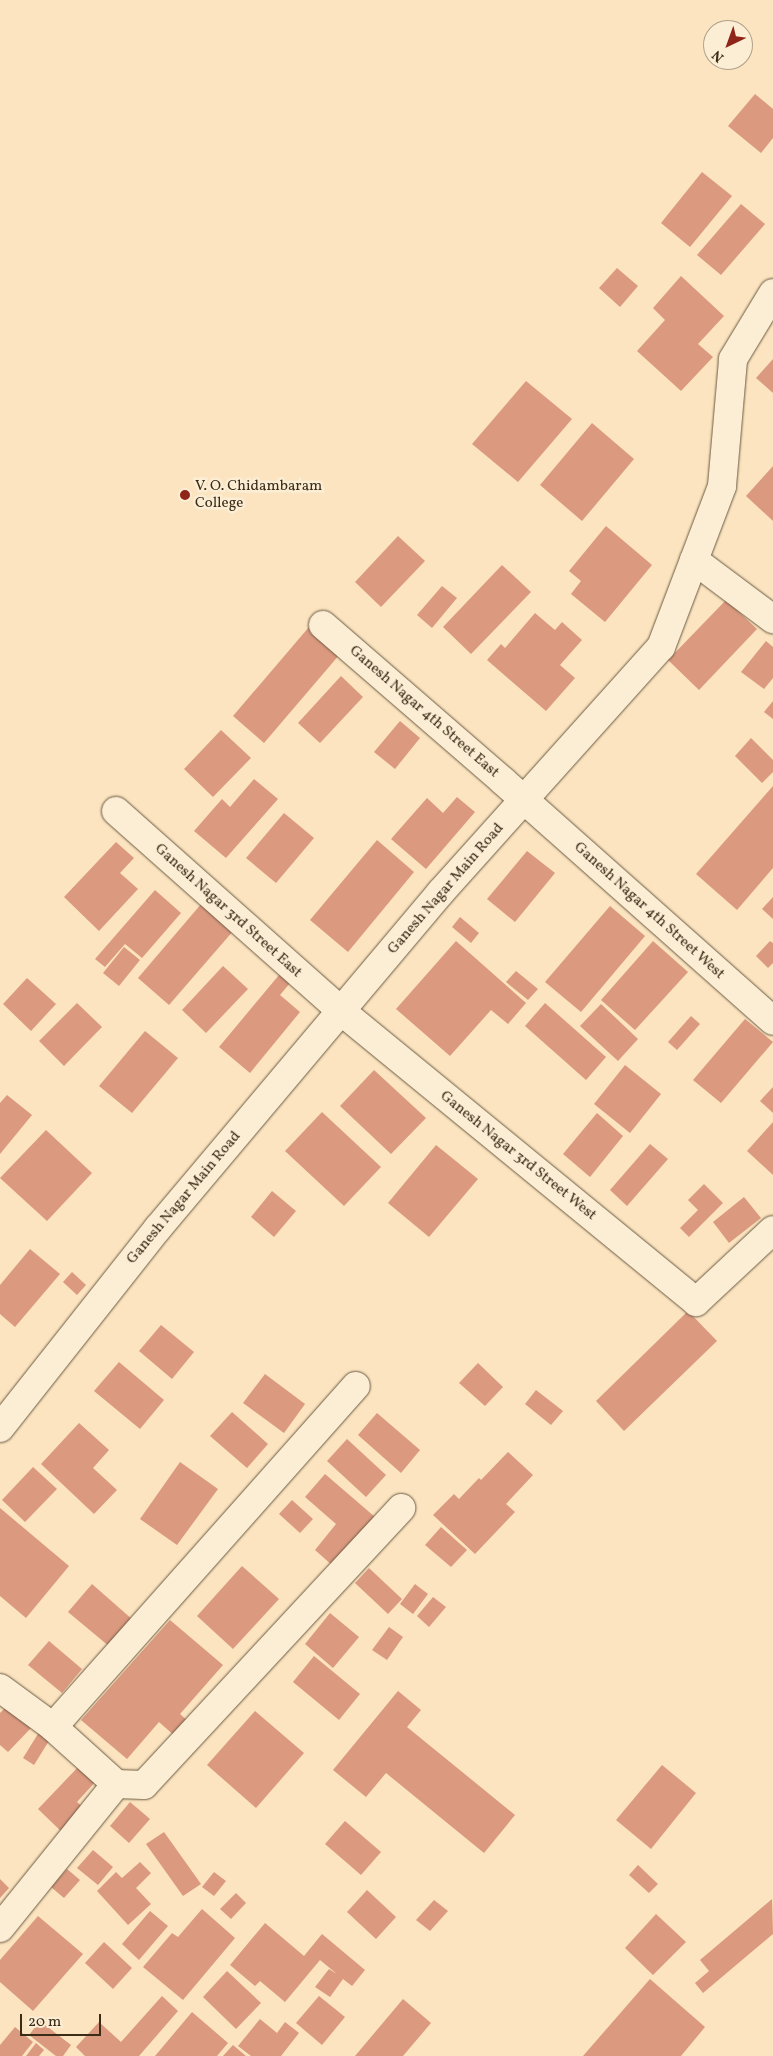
<!DOCTYPE html>
<html>
<head>
<meta charset="utf-8">
<style>
	body { margin:0 }
	#map { position:relative; width:773px; height:2056px; overflow:hidden; background:#fbe4bf; font-family:Vollkorn,serif }
	div>[style] { position:absolute }
	[style*='--x'] { left:calc(var(--x)*1px); top:calc(var(--y)*1px); width:calc(var(--w)*1px); rotate:calc(var(--a)*1deg) }
	.building>* { inset:0; background:#db997f }
	.roads { filter:drop-shadow(0 0 1px #6b5a42) drop-shadow(0 0 1px #6b5a42) }
	.minor>* { height:28px; margin:-14px; padding:0 14px; transform-origin:14px; border-radius:14px; background:#fcedd5 }
	.dots>* { width:14px; height:14px; translate:-50% -50%; box-sizing:border-box; border:2px solid #fcedd5; border-radius:50% }
	span { translate:-50% -50%; white-space:nowrap; text-align:center; line-height:1.15; -webkit-text-stroke:5px #fcedd5; paint-order:stroke }
	.poi-label { font-size:15px; color:#3b2c18 }
	.left { translate:0 -50%; text-align:left }
	.street-label { font-size:15px; color:#3b2c18 }
	.north { position:absolute; left:703px; top:20px; width:50px; height:50px; box-sizing:border-box; background:#fcedd5; border:1px solid #afa089; border-radius:50%; rotate:222deg; font-size:14px; font-weight:700; line-height:20px; text-align:center; color:#3b2c18 }
	.north::after { content:''; display:block; margin:auto; width:18px; height:22px; background:#8f2418; clip-path:polygon(50% 0,100% 100%,50% 72%,0 100%) }
	.scale { position:absolute; left:20px; top:2014px; width:81px; height:22px; box-sizing:border-box; border:2px solid #3b2c18; border-top:0; padding-left:6px; font-size:15px; line-height:18px; white-space:nowrap; color:#3b2c18; -webkit-text-stroke:4px #fcedd5; paint-order:stroke }
</style>
</head>
<body>
<div id="map">
	<div class="building">
		<div style="clip-path:polygon(755px 94px,773px 109px,773px 138px,761px 153px,728px 126px)"></div>
		<div style="clip-path:polygon(702px 172px,732px 196px,690px 247px,661px 223px)"></div>
		<div style="clip-path:polygon(741px 204px,765px 224px,721px 275px,697px 255px)"></div>
		<div style="clip-path:polygon(617px 268px,638px 286px,620px 307px,599px 288px)"></div>
		<div style="clip-path:polygon(681px 276px,724px 316px,698px 344px,713px 357px,681px 391px,637px 351px,665px 320px,653px 308px)"></div>
		<div style="clip-path:polygon(773px 359px,773px 393px,756px 378px)"></div>
		<div style="clip-path:polygon(526px 381px,572px 419px,518px 482px,472px 444px)"></div>
		<div style="clip-path:polygon(592px 423px,634px 459px,582px 521px,540px 485px)"></div>
		<div style="clip-path:polygon(773px 466px,773px 521px,746px 496px)"></div>
		<div style="clip-path:polygon(606px 526px,652px 565px,605px 622px,571px 594px,581px 581px,569px 571px)"></div>
		<div style="clip-path:polygon(398px 536px,425px 561px,381px 607px,355px 582px)"></div>
		<div style="clip-path:polygon(502px 565px,531px 592px,471px 654px,443px 627px)"></div>
		<div style="clip-path:polygon(442px 586px,457px 598px,432px 628px,417px 615px)"></div>
		<div style="clip-path:polygon(726px 600px,757px 629px,699px 690px,668px 660px)"></div>
		<div style="clip-path:polygon(535px 613px,555px 630px,562px 622px,582px 640px,560px 665px,575px 678px,546px 711px,487px 660px,501px 644px,505px 648px)"></div>
		<div style="clip-path:polygon(309px 627px,340px 654px,264px 743px,233px 716px)"></div>
		<div style="clip-path:polygon(766px 641px,773px 647px,773px 678px,764px 689px,741px 672px)"></div>
		<div style="clip-path:polygon(341px 676px,363px 697px,320px 743px,298px 723px)"></div>
		<div style="clip-path:polygon(773px 701px,773px 719px,764px 712px)"></div>
		<div style="clip-path:polygon(400px 721px,420px 738px,395px 769px,374px 752px)"></div>
		<div style="clip-path:polygon(221px 730px,251px 758px,213px 797px,184px 769px)"></div>
		<div style="clip-path:polygon(751px 738px,773px 760px,773px 772px,762px 783px,735px 756px)"></div>
		<div style="clip-path:polygon(254px 779px,278px 799px,226px 858px,194px 831px,222px 799px,230px 807px)"></div>
		<div style="clip-path:polygon(773px 786px,773px 868px,737px 910px,696px 874px)"></div>
		<div style="clip-path:polygon(457px 797px,475px 812px,426px 869px,391px 839px,427px 798px,443px 813px)"></div>
		<div style="clip-path:polygon(284px 813px,314px 838px,276px 883px,246px 858px)"></div>
		<div style="clip-path:polygon(377px 840px,414px 872px,348px 952px,310px 920px)"></div>
		<div style="clip-path:polygon(116px 842px,134px 858px,120px 873px,138px 889px,99px 931px,64px 897px)"></div>
		<div style="clip-path:polygon(527px 851px,555px 873px,515px 922px,487px 899px)"></div>
		<div style="clip-path:polygon(155px 890px,181px 913px,142px 958px,125px 944px,105px 967px,95px 959px)"></div>
		<div style="clip-path:polygon(773px 897px,773px 919px,762px 909px)"></div>
		<div style="clip-path:polygon(202px 903px,234px 930px,169px 1005px,138px 978px)"></div>
		<div style="clip-path:polygon(610px 906px,645px 936px,581px 1012px,545px 982px)"></div>
		<div style="clip-path:polygon(460px 917px,479px 933px,471px 943px,452px 927px)"></div>
		<div style="clip-path:polygon(456px 941px,526px 1003px,508px 1024px,491px 1010px,450px 1056px,396px 1009px)"></div>
		<div style="clip-path:polygon(653px 941px,688px 972px,635px 1030px,601px 1000px)"></div>
		<div style="clip-path:polygon(770px 941px,773px 943px,773px 963px,768px 968px,756px 956px)"></div>
		<div style="clip-path:polygon(124px 947px,140px 960px,119px 986px,103px 973px)"></div>
		<div style="clip-path:polygon(223px 966px,248px 989px,206px 1033px,182px 1010px)"></div>
		<div style="clip-path:polygon(516px 971px,538px 989px,528px 1000px,506px 982px)"></div>
		<div style="clip-path:polygon(279px 975px,290px 983px,280px 995px,300px 1012px,250px 1073px,219px 1047px)"></div>
		<div style="clip-path:polygon(27px 978px,56px 1004px,31px 1031px,3px 1004px)"></div>
		<div style="clip-path:polygon(77px 1003px,102px 1027px,64px 1066px,39px 1041px)"></div>
		<div style="clip-path:polygon(545px 1003px,606px 1057px,586px 1080px,525px 1026px)"></div>
		<div style="clip-path:polygon(601px 1004px,638px 1039px,618px 1061px,580px 1026px)"></div>
		<div style="clip-path:polygon(691px 1016px,700px 1024px,677px 1050px,668px 1042px)"></div>
		<div style="clip-path:polygon(745px 1019px,773px 1042px,721px 1103px,693px 1080px)"></div>
		<div style="clip-path:polygon(145px 1031px,178px 1058px,132px 1113px,99px 1086px)"></div>
		<div style="clip-path:polygon(625px 1065px,661px 1094px,630px 1133px,594px 1104px)"></div>
		<div style="clip-path:polygon(374px 1070px,426px 1118px,391px 1154px,340px 1106px)"></div>
		<div style="clip-path:polygon(773px 1087px,773px 1113px,760px 1101px)"></div>
		<div style="clip-path:polygon(7px 1095px,32px 1115px,0 1154px,0 1103px)"></div>
		<div style="clip-path:polygon(322px 1112px,381px 1167px,344px 1206px,285px 1151px)"></div>
		<div style="clip-path:polygon(597px 1113px,623px 1136px,590px 1177px,563px 1154px)"></div>
		<div style="clip-path:polygon(773px 1122px,773px 1175px,747px 1151px)"></div>
		<div style="clip-path:polygon(46px 1130px,92px 1173px,47px 1221px,0 1178px)"></div>
		<div style="clip-path:polygon(650px 1144px,668px 1159px,627px 1206px,610px 1190px)"></div>
		<div style="clip-path:polygon(436px 1145px,478px 1179px,429px 1237px,388px 1203px)"></div>
		<div style="clip-path:polygon(704px 1184px,723px 1203px,689px 1237px,680px 1228px,698px 1210px,688px 1200px)"></div>
		<div style="clip-path:polygon(272px 1191px,296px 1211px,274px 1237px,251px 1217px)"></div>
		<div style="clip-path:polygon(744px 1197px,761px 1218px,729px 1243px,713px 1222px)"></div>
		<div style="clip-path:polygon(30px 1249px,60px 1274px,15px 1327px,0 1314px,0 1285px)"></div>
		<div style="clip-path:polygon(72px 1272px,86px 1285px,77px 1295px,63px 1282px)"></div>
		<div style="clip-path:polygon(688px 1311px,717px 1341px,624px 1431px,596px 1401px)"></div>
		<div style="clip-path:polygon(161px 1325px,194px 1352px,172px 1379px,139px 1351px)"></div>
		<div style="clip-path:polygon(119px 1362px,164px 1400px,140px 1429px,94px 1391px)"></div>
		<div style="clip-path:polygon(478px 1363px,503px 1387px,485px 1406px,459px 1383px)"></div>
		<div style="clip-path:polygon(265px 1374px,305px 1404px,284px 1433px,243px 1403px)"></div>
		<div style="clip-path:polygon(536px 1390px,563px 1411px,551px 1425px,525px 1404px)"></div>
		<div style="clip-path:polygon(232px 1412px,268px 1444px,247px 1468px,210px 1436px)"></div>
		<div style="clip-path:polygon(377px 1413px,420px 1450px,401px 1473px,358px 1435px)"></div>
		<div style="clip-path:polygon(79px 1423px,109px 1450px,93px 1468px,117px 1490px,94px 1514px,41px 1464px)"></div>
		<div style="clip-path:polygon(347px 1439px,386px 1475px,366px 1497px,327px 1461px)"></div>
		<div style="clip-path:polygon(508px 1452px,533px 1475px,506px 1504px,515px 1512px,475px 1554px,433px 1515px,454px 1494px,459px 1499px,479px 1478px,481px 1480px)"></div>
		<div style="clip-path:polygon(180px 1462px,218px 1489px,177px 1545px,140px 1519px)"></div>
		<div style="clip-path:polygon(33px 1467px,57px 1489px,25px 1522px,2px 1500px)"></div>
		<div style="clip-path:polygon(325px 1474px,375px 1517px,333px 1566px,315px 1550px,336px 1524px,305px 1497px)"></div>
		<div style="clip-path:polygon(292px 1500px,313px 1519px,300px 1533px,279px 1514px)"></div>
		<div style="clip-path:polygon(0 1508px,69px 1566px,26px 1618px,0 1596px)"></div>
		<div style="clip-path:polygon(441px 1527px,467px 1550px,451px 1567px,425px 1545px)"></div>
		<div style="clip-path:polygon(242px 1566px,279px 1599px,233px 1649px,197px 1616px)"></div>
		<div style="clip-path:polygon(369px 1568px,402px 1599px,388px 1614px,355px 1583px)"></div>
		<div style="clip-path:polygon(92px 1584px,133px 1620px,110px 1647px,68px 1612px)"></div>
		<div style="clip-path:polygon(415px 1584px,428px 1594px,413px 1614px,400px 1604px)"></div>
		<div style="clip-path:polygon(433px 1597px,446px 1607px,429px 1627px,417px 1616px)"></div>
		<div style="clip-path:polygon(330px 1613px,359px 1637px,333px 1668px,305px 1644px)"></div>
		<div style="clip-path:polygon(170px 1620px,223px 1665px,180px 1714px,190px 1723px,177px 1738px,159px 1722px,127px 1759px,81px 1720px)"></div>
		<div style="clip-path:polygon(389px 1627px,403px 1637px,387px 1660px,372px 1650px)"></div>
		<div style="clip-path:polygon(49px 1641px,82px 1669px,62px 1693px,28px 1665px)"></div>
		<div style="clip-path:polygon(314px 1656px,360px 1694px,339px 1720px,293px 1682px)"></div>
		<div style="clip-path:polygon(398px 1691px,421px 1710px,407px 1727px,515px 1815px,484px 1853px,386px 1773px,366px 1797px,333px 1770px)"></div>
		<div style="clip-path:polygon(8px 1705px,31px 1728px,8px 1752px,0 1745px,0 1713px)"></div>
		<div style="clip-path:polygon(255px 1711px,304px 1753px,256px 1808px,207px 1765px)"></div>
		<div style="clip-path:polygon(41px 1729px,52px 1736px,34px 1765px,23px 1758px)"></div>
		<div style="clip-path:polygon(81px 1764px,97px 1780px,77px 1802px,87px 1811px,65px 1835px,38px 1809px)"></div>
		<div style="clip-path:polygon(662px 1765px,696px 1793px,651px 1849px,616px 1820px)"></div>
		<div style="clip-path:polygon(130px 1802px,150px 1819px,129px 1843px,110px 1826px)"></div>
		<div style="clip-path:polygon(345px 1821px,381px 1852px,361px 1875px,325px 1844px)"></div>
		<div style="clip-path:polygon(164px 1832px,201px 1884px,183px 1896px,146px 1844px)"></div>
		<div style="clip-path:polygon(93px 1850px,113px 1867px,98px 1885px,77px 1868px)"></div>
		<div style="clip-path:polygon(140px 1862px,151px 1873px,136px 1888px,151px 1904px,128px 1925px,97px 1891px,116px 1872px,122px 1878px)"></div>
		<div style="clip-path:polygon(638px 1865px,658px 1884px,649px 1893px,629px 1875px)"></div>
		<div style="clip-path:polygon(67px 1869px,80px 1880px,64px 1898px,51px 1887px)"></div>
		<div style="clip-path:polygon(214px 1872px,226px 1881px,214px 1896px,202px 1887px)"></div>
		<div style="clip-path:polygon(0 1879px,9px 1888px,0 1898px)"></div>
		<div style="clip-path:polygon(367px 1890px,396px 1917px,376px 1939px,347px 1912px)"></div>
		<div style="clip-path:polygon(236px 1893px,246px 1903px,231px 1919px,220px 1909px)"></div>
		<div style="clip-path:polygon(772px 1899px,773px 1934px,703px 1993px,695px 1983px,709px 1971px,700px 1960px)"></div>
		<div style="clip-path:polygon(434px 1900px,448px 1911px,430px 1931px,416px 1920px)"></div>
		<div style="clip-path:polygon(202px 1909px,235px 1938px,183px 2000px,143px 1967px,172px 1933px,178px 1937px)"></div>
		<div style="clip-path:polygon(150px 1911px,168px 1926px,139px 1960px,122px 1944px)"></div>
		<div style="clip-path:polygon(656px 1914px,686px 1942px,653px 1975px,625px 1948px)"></div>
		<div style="clip-path:polygon(38px 1916px,83px 1954px,33px 2011px,0 1982px,0 1960px)"></div>
		<div style="clip-path:polygon(265px 1923px,304px 1956px,322px 1934px,365px 1970px,352px 1986px,343px 1979px,330px 1997px,315px 1987px,329px 1969px,337px 1974px,320px 1960px,285px 2002px,260px 1981px,255px 1986px,230px 1965px)"></div>
		<div style="clip-path:polygon(104px 1942px,132px 1968px,113px 1989px,85px 1963px)"></div>
		<div style="clip-path:polygon(227px 1971px,261px 2003px,236px 2029px,203px 1997px)"></div>
		<div style="clip-path:polygon(650px 1979px,705px 2027px,681px 2056px,583px 2056px)"></div>
		<div style="clip-path:polygon(162px 1996px,178px 2011px,139px 2056px,85px 2056px,76px 2047px,99px 2022px,121px 2042px)"></div>
		<div style="clip-path:polygon(319px 1996px,345px 2017px,322px 2045px,296px 2023px)"></div>
		<div style="clip-path:polygon(403px 1999px,431px 2023px,403px 2056px,355px 2056px)"></div>
		<div style="clip-path:polygon(192px 2012px,228px 2043px,217px 2056px,155px 2056px)"></div>
		<div style="clip-path:polygon(260px 2019px,277px 2033px,285px 2022px,299px 2033px,281px 2056px,251px 2056px,238px 2046px)"></div>
		<div style="clip-path:polygon(40px 2021px,71px 2045px,63px 2056px,56px 2056px,29px 2035px)"></div>
		<div style="clip-path:polygon(15px 2027px,33px 2042px,22px 2056px,0 2056px,0 2045px)"></div>
		<div style="clip-path:polygon(36px 2043px,44px 2050px,39px 2056px,26px 2056px)"></div>
		<div style="clip-path:polygon(233px 2045px,246px 2056px,223px 2056px)"></div>
	</div>
	<div class="roads">
		<div class="minor">
			<div style="--x:694;--y:560;--w:99;--a:36.8"></div>
			<div style="--x:323;--y:625;--w:238;--a:40.9"></div>
			<div style="--x:503;--y:781;--w:361;--a:41.6"></div>
			<div style="--x:116;--y:811;--w:301;--a:41.6"></div>
			<div style="--x:341;--y:1011;--w:459;--a:39.3"></div>
			<div style="--x:696;--y:1302;--w:105;--a:-43.1"></div>
			<div style="--x:0;--y:1428;--w:255;--a:-51.7"></div>
			<div style="--x:158;--y:1228;--w:439;--a:-49.9"></div>
			<div style="--x:441;--y:892;--w:329;--a:-48.1"></div>
			<div style="--x:661;--y:647;--w:172;--a:-69.2"></div>
			<div style="--x:722;--y:486;--w:127;--a:-85"></div>
			<div style="--x:733;--y:359;--w:77;--a:-58.8"></div>
			<div style="--x:0;--y:1688;--w:66;--a:36.3"></div>
			<div style="--x:53;--y:1727;--w:85;--a:42.1"></div>
			<div style="--x:116;--y:1784;--w:28;--a:2"></div>
			<div style="--x:144;--y:1785;--w:378;--a:-47.1"></div>
			<div style="--x:53;--y:1727;--w:456;--a:-48.4"></div>
			<div style="--x:0;--y:1928;--w:185;--a:-51.1"></div>
		</div>
	</div>
	<div class="dots">
		<div style="left:185px;top:495px;background:#8f2418"></div>
	</div>
	<div class="poi-label">
		<span class="left" style="left:195px;top:495px">V. O. Chidambaram<br>College</span>
	</div>
	<div class="street-label">
		<span style="left:424px;top:712px;rotate:41deg">Ganesh Nagar 4th Street East</span>
		<span style="left:446px;top:889px;rotate:-49deg">Ganesh Nagar Main Road</span>
		<span style="left:228px;top:911px;rotate:42deg">Ganesh Nagar 3rd Street East</span>
		<span style="left:649px;top:911px;rotate:42deg">Ganesh Nagar 4th Street West</span>
		<span style="left:518px;top:1156px;rotate:39deg">Ganesh Nagar 3rd Street West</span>
		<span style="left:184px;top:1198px;rotate:-50deg">Ganesh Nagar Main Road</span>
	</div>
	<div class="north">N</div>
	<div class="scale">20 m</div>
</div>
</body>
</html>
